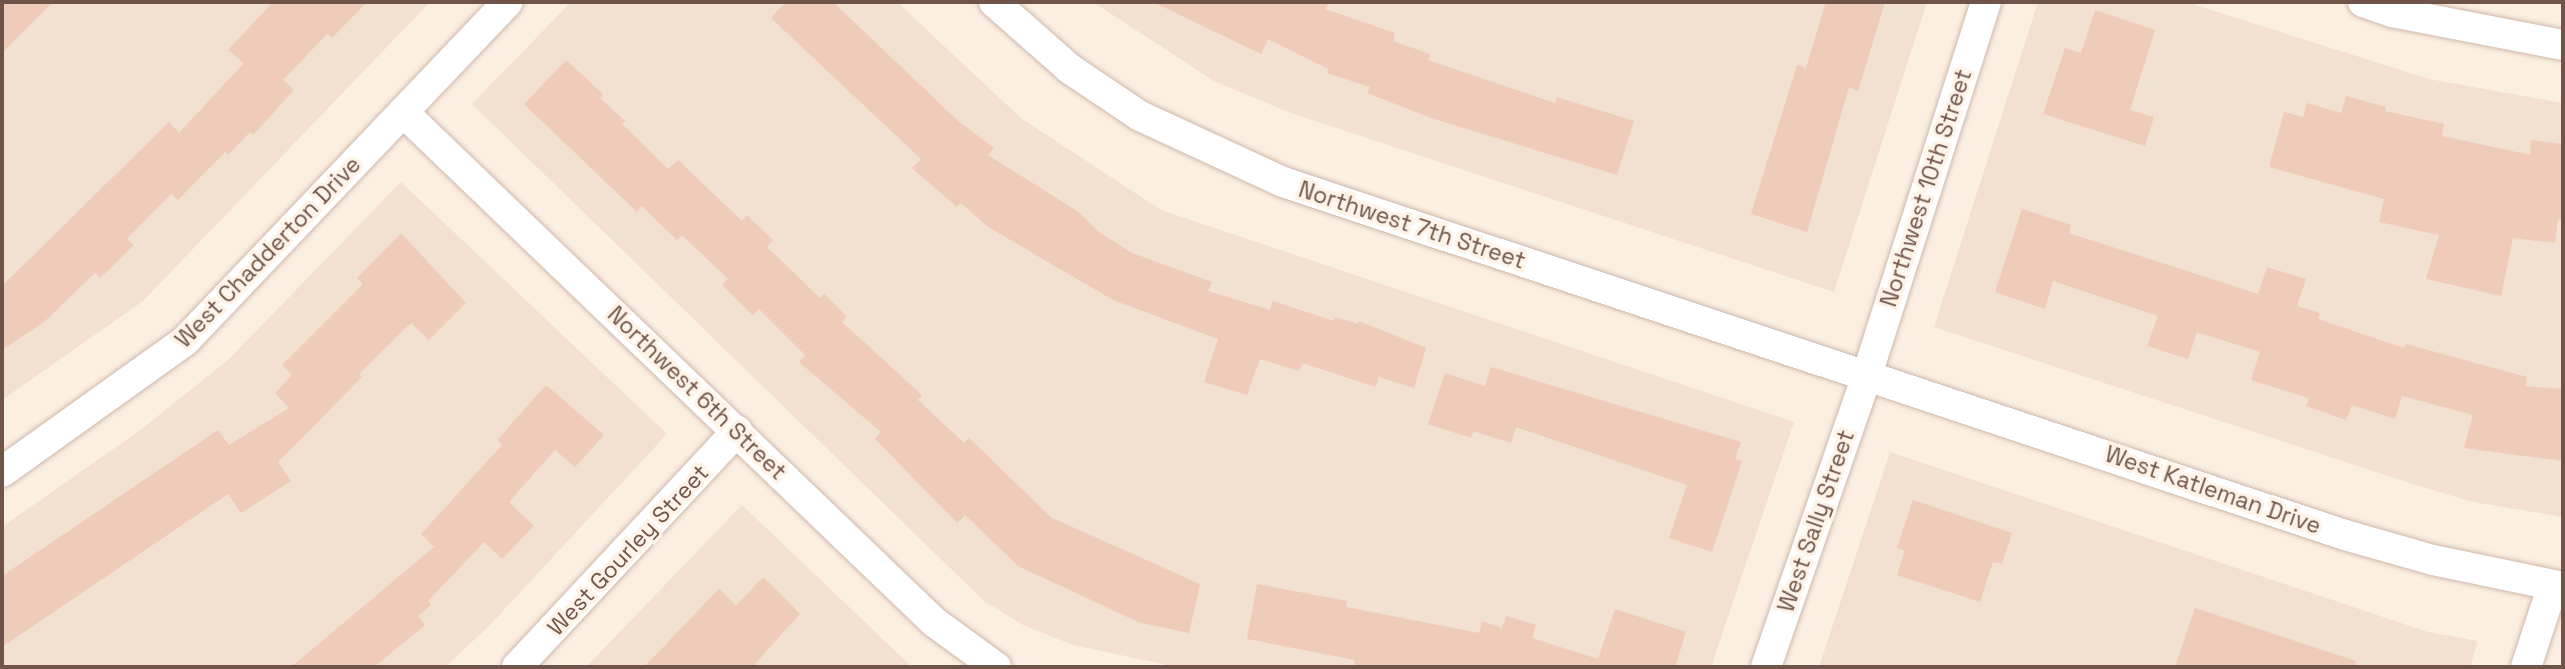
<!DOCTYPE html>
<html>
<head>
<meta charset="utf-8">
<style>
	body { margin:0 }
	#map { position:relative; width:2565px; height:669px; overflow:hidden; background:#fbefe1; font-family:"Space Grotesk",sans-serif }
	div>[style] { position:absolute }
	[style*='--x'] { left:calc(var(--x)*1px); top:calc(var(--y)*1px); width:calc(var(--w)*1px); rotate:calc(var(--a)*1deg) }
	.residential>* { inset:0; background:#f2e0d0 }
	.building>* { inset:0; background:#efcbba }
	.roads { filter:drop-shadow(0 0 2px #ceb8ac) drop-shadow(0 0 2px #ceb8ac) }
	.street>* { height:30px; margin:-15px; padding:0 15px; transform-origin:15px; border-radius:15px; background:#fff }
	span { translate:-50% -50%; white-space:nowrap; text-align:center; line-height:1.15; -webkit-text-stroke:7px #fef3e7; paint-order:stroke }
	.street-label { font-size:23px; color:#715449 }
	.frame { position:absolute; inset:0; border:4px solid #715449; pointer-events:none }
</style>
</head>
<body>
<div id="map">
	<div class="residential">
		<div style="clip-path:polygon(2px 2px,430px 2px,143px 301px,2px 400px)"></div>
		<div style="clip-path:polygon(571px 2px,897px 2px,1021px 118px,1161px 210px,1794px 422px,1711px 667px,1177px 667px,1073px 645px,1023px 625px,984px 601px,472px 104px)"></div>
		<div style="clip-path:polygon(1093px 2px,1927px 2px,1834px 292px,1288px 112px,1214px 81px)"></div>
		<div style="clip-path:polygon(2038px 2px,2186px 2px,2429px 79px,2563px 103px,2563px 517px,2473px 502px,2419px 486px,1934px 327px)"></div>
		<div style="clip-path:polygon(401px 182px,667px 434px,488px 627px,445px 667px,2px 667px,2px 527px,139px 431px,228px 360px)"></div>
		<div style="clip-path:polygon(1890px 452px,2428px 632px,2478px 641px,2470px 667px,1819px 667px)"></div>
		<div style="clip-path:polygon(742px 505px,912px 667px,586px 667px)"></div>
	</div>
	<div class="building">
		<div style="clip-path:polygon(2px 2px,53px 2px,2px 53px)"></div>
		<div style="clip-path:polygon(273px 2px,367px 2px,332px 38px,327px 34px,283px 80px,294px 90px,253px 135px,250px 132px,228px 155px,225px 152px,178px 200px,171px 194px,127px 239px,134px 245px,100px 278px,95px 273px,44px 322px,2px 350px,2px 286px,169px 122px,179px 133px,244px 63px,228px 50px)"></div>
		<div style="clip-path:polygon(786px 2px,833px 2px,956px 119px,994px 148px,988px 155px,1077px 211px,1100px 233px,1132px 253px,1212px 282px,1208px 291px,1270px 310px,1273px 301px,1334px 321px,1335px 317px,1358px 324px,1359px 321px,1426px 348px,1414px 388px,1379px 377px,1376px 387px,1302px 363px,1299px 371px,1260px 359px,1247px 395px,1204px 382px,1218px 339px,1113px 300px,988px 227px,961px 203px,957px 207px,912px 168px,921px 159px,771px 18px)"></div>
		<div style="clip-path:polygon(1153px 2px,1329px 2px,1325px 9px,1395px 33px,1393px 41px,1430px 54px,1428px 60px,1555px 103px,1557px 97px,1634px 121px,1617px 175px,1431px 118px,1367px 93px,1370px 87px,1327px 73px,1328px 69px,1268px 39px,1261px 54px)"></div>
		<div style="clip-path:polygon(1826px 2px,1885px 2px,1858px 91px,1849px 87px,1807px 232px,1751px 214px,1797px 65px,1806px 68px)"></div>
		<div style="clip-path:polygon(2095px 10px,2155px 30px,2130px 110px,2154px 117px,2145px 146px,2043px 114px,2065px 48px,2081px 53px)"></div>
		<div style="clip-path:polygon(566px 60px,603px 94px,600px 98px,625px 121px,622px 124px,668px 169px,678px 160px,742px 221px,747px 215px,773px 240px,767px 247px,820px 298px,824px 294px,847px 317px,842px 322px,922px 395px,918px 400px,964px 443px,969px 438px,1052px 518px,1200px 584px,1189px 633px,1138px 622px,1018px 566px,965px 515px,957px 523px,875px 439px,881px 432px,799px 362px,805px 355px,759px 309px,753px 315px,722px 285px,728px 279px,682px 235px,677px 240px,642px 206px,637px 212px,524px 104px)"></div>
		<div style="clip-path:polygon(2346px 96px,2386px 107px,2385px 111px,2444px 124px,2442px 136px,2530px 155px,2531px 140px,2563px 144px,2563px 220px,2558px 219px,2555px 243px,2513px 238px,2501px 296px,2426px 279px,2439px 235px,2379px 222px,2384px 199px,2269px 167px,2284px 112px,2303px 117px,2307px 103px,2341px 113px)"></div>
		<div style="clip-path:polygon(2022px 209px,2071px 225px,2069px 233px,2258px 294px,2267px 267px,2306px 279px,2297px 306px,2320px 313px,2318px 319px,2404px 348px,2406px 344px,2527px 377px,2525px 386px,2563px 389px,2563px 461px,2464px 448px,2473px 415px,2402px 396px,2395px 419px,2352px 405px,2346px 420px,2306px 406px,2309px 398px,2251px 380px,2260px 352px,2197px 332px,2188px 359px,2147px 346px,2158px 316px,2053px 281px,2045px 309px,1995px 292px)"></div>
		<div style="clip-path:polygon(401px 233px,466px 303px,429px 340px,411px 323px,359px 374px,362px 377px,278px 462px,291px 481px,241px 513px,228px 494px,2px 647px,2px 576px,218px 430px,229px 445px,289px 408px,275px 393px,292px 375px,282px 365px,363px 284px,357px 278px)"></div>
		<div style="clip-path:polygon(1491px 367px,1741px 442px,1735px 459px,1742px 461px,1712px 552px,1669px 538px,1687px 485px,1516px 427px,1511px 443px,1473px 431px,1471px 438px,1428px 424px,1445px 373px,1485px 386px)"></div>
		<div style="clip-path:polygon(546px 385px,604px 435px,575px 467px,555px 450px,509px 502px,534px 526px,502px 559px,484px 542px,428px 601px,431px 605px,418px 616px,425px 625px,374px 667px,291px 667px,434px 547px,421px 534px,502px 445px,497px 440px)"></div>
		<div style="clip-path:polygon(1913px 500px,2012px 533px,2002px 564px,1993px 562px,1980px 602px,1897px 575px,1905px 551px,1897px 548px)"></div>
		<div style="clip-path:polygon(763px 577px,800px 614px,752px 667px,644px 667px,719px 589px,736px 606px)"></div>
		<div style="clip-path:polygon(1257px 584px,1347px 601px,1346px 607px,1479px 633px,1482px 621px,1502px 628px,1506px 616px,1536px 625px,1532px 638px,1598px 659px,1615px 609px,1686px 632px,1675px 667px,1353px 667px,1355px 660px,1247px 639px)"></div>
		<div style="clip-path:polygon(2195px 608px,2356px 661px,2355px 667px,2175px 667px)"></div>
	</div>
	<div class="roads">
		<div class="street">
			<div style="--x:994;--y:2;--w:101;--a:41.4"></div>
			<div style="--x:1070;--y:69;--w:84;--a:33.9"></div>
			<div style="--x:1140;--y:116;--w:157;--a:24.8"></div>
			<div style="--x:1283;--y:182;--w:1119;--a:18.39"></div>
			<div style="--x:2345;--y:535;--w:91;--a:15.9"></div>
			<div style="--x:2433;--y:560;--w:133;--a:11.7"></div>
			<div style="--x:2363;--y:2;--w:31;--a:19"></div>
			<div style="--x:2392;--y:12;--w:174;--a:10.9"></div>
			<div style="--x:403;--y:112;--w:736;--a:43.84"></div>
			<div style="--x:934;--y:622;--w:77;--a:36"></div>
			<div style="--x:2;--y:472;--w:225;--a:-35.6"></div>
			<div style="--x:185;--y:341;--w:468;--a:-46.4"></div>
			<div style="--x:517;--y:667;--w:323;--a:-47"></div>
			<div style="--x:1766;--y:667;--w:309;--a:-70.9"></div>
			<div style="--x:1867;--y:375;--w:392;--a:-72.3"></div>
			<div style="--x:2526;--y:667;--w:86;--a:-71.8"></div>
		</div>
	</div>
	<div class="street-label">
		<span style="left:1926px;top:188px;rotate:-72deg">Northwest 10th Street</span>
		<span style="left:1412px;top:225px;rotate:18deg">Northwest 7th Street</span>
		<span style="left:268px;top:252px;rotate:-46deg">West Chadderton Drive</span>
		<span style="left:697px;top:393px;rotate:44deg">Northwest 6th Street</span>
		<span style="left:2213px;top:490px;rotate:19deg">West Katleman Drive</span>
		<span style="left:1816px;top:521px;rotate:-71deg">West Sally Street</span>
		<span style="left:628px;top:550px;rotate:-47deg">West Gourley Street</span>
	</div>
	<div class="frame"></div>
</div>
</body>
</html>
